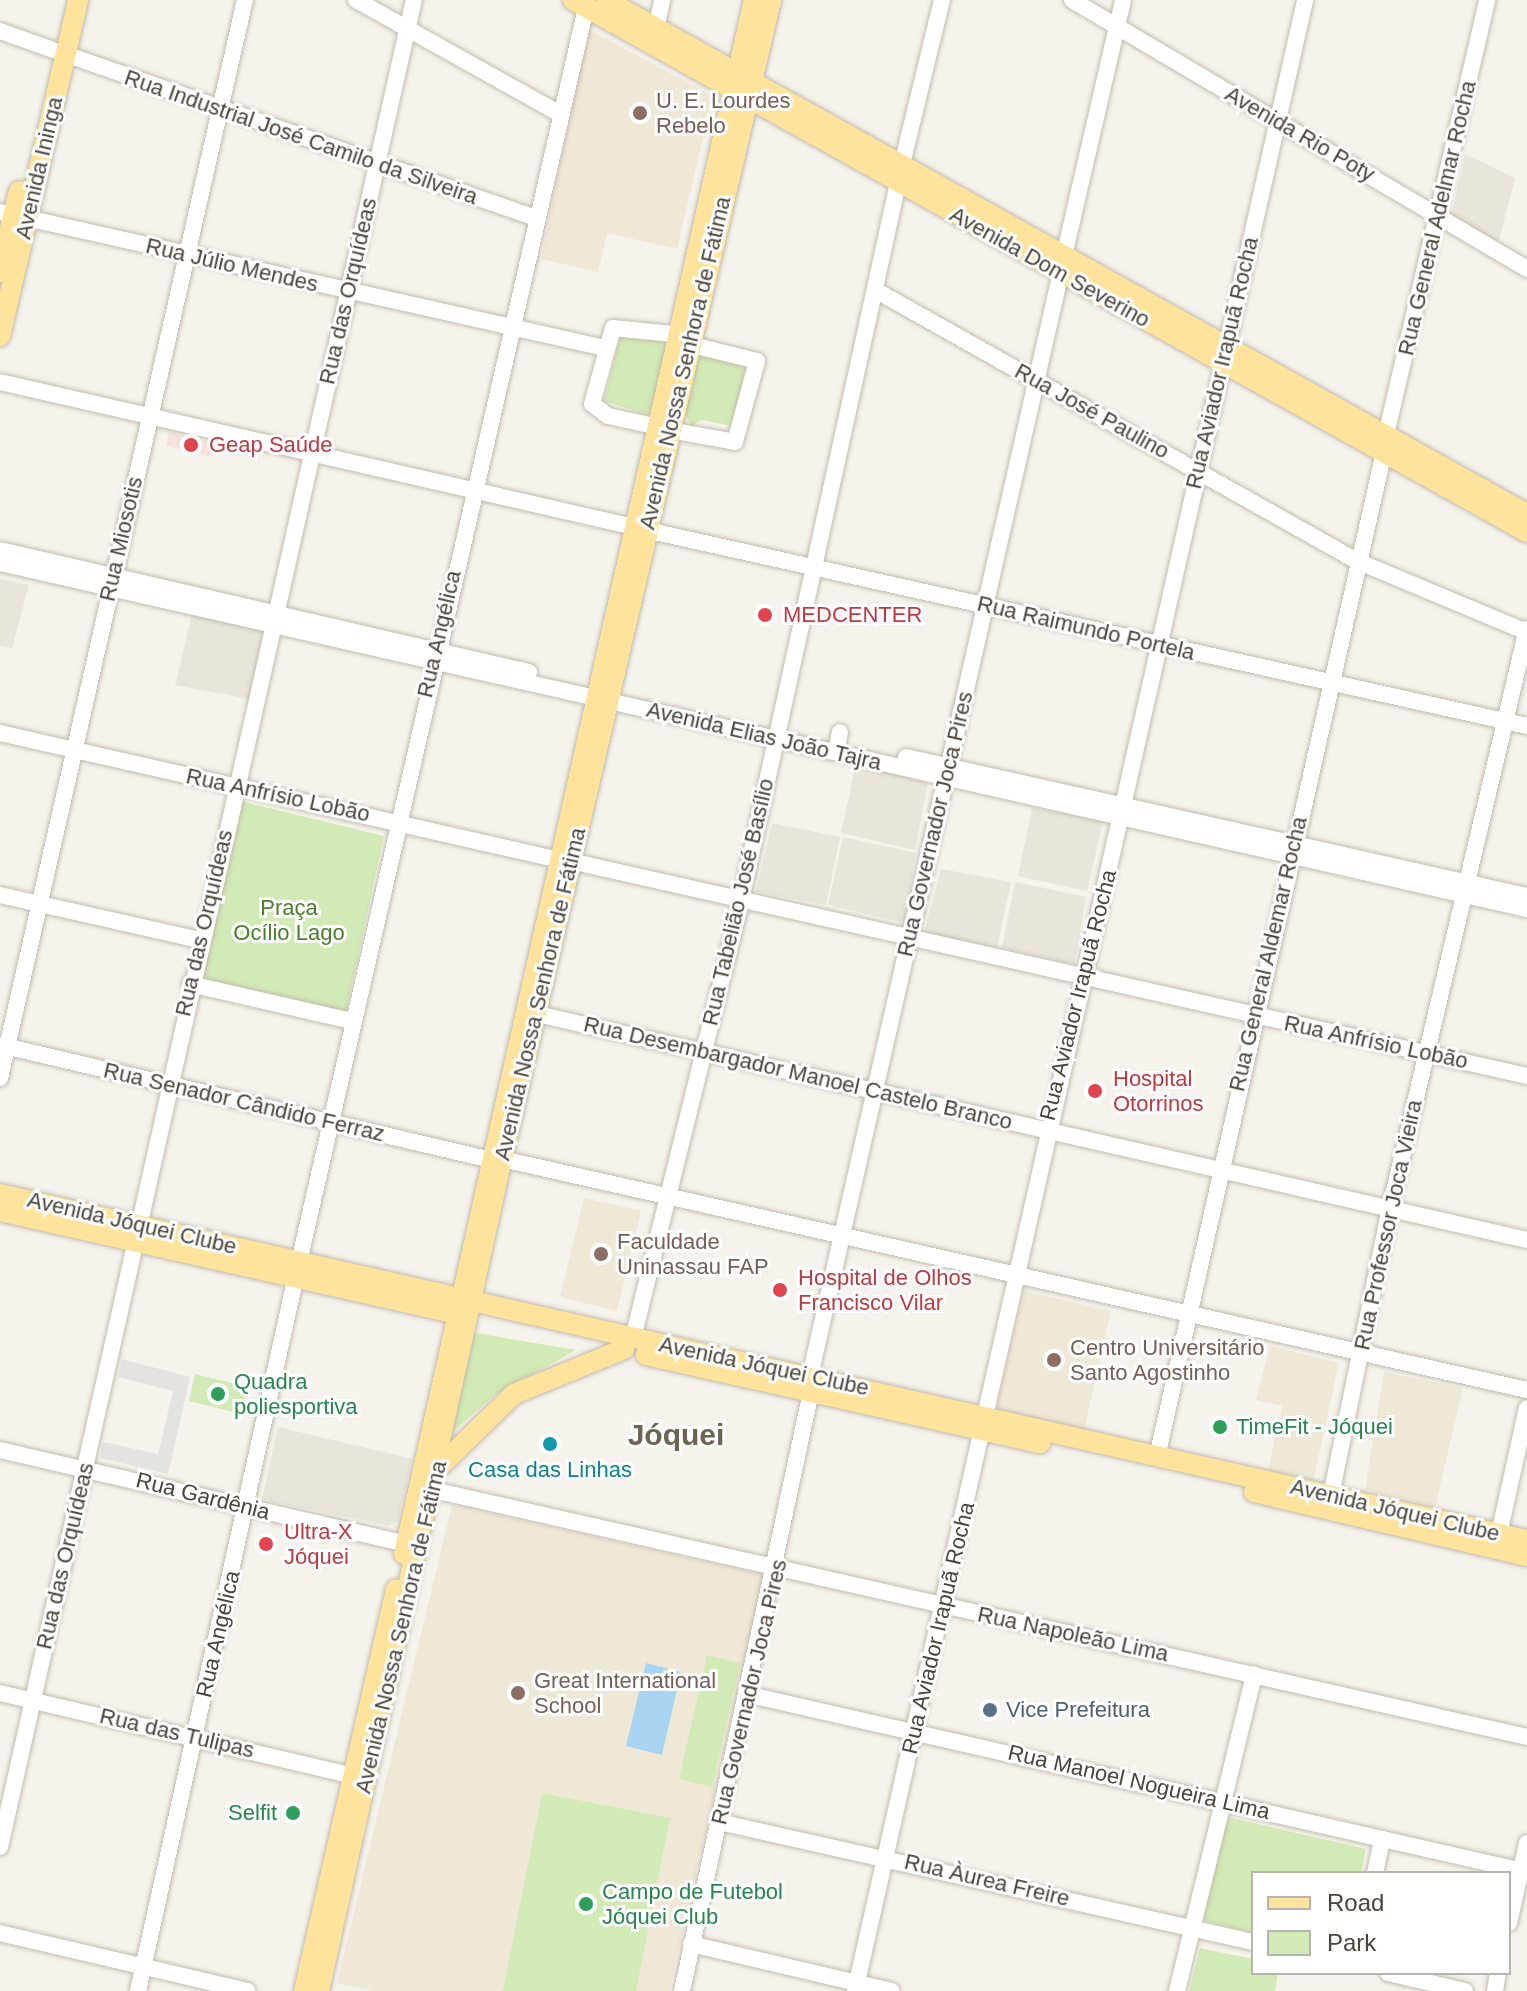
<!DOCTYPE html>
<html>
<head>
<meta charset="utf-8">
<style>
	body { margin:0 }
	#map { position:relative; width:1527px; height:1991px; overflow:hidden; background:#f6f3ec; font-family:Helvetica,sans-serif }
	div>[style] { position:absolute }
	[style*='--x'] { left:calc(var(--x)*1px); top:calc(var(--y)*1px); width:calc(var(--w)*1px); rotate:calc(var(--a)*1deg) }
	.residential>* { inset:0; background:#eae5da }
	.education>* { inset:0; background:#efe8d6 }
	.medical>* { inset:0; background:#f6e3e0 }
	.green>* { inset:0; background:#d2eab5 }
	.parking>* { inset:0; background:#e5e3e0 }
	.water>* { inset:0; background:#a9d4f2 }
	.roads { filter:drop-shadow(0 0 2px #c2bbae) drop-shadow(0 0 2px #c2bbae) }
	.minor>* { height:16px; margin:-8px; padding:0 8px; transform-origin:8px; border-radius:8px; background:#fff }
	.major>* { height:20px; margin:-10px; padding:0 10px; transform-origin:10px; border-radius:10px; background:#ffe39c }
	.dots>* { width:22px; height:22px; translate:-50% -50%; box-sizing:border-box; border:4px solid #fff; border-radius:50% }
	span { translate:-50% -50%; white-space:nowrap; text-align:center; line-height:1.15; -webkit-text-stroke:6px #fff; paint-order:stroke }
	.education-label { font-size:22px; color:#785e54 }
	.left { translate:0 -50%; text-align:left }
	.street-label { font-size:22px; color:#4b4439 }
	.health-label { font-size:22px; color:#be3a42 }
	.park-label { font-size:22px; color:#4a7f2a }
	.leisure-label { font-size:22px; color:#27864d }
	.right { translate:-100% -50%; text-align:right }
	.culture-label { font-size:22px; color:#0d838f }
	.service-label { font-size:22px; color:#4e5e75 }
	.district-label { font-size:30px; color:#6e6250; font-weight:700 }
	.legend { position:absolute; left:1251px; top:1871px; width:260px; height:104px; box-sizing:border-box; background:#fff; border:2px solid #b7b4b0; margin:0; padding:10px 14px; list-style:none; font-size:24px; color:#4b4439 }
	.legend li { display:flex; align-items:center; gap:16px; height:40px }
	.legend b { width:40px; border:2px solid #b7b4b0 }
</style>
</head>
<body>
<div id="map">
	<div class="residential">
		<div style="clip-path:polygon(1465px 154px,1515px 178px,1498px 244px,1451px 215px)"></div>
		<div style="clip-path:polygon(0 579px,29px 585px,12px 648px,0 646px)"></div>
		<div style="clip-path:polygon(192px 615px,263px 631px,249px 699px,175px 685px)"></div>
		<div style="clip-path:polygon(856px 764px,928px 783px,915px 850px,841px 833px)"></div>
		<div style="clip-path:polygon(1032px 808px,1103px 821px,1087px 891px,1018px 876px)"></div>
		<div style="clip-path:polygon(772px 823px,840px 837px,826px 905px,756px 892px)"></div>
		<div style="clip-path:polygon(843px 837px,916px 853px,904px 923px,828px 905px)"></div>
		<div style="clip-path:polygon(941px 869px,1011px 882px,997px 947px,924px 933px)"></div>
		<div style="clip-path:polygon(1015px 882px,1086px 897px,1075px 964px,1002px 948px)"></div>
		<div style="clip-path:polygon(278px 1427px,413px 1459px,398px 1521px,389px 1526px,262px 1499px)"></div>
	</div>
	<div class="education">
		<div style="clip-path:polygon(588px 29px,713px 96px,677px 249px,607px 233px,598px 272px,541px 259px)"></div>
		<div style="clip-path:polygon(584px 1198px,641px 1211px,617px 1311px,560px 1297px)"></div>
		<div style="clip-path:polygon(1024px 1291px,1111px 1311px,1084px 1430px,996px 1409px)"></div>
		<div style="clip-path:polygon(1270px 1346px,1339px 1363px,1313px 1482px,1268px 1471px,1282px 1406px,1256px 1400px)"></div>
		<div style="clip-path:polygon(1384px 1372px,1463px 1388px,1435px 1507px,1365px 1490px)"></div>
		<div style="clip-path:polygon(452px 1505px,764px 1575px,669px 1991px,373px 1991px,337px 1983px)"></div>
	</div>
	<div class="medical">
		<div style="clip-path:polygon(169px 432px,216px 443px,212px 457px,166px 446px)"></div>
	</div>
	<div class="green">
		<div style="clip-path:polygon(621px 334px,666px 340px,670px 348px,651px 416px,604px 401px)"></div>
		<div style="clip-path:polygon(697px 350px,749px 363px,732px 426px,701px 420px,691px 426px,685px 413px)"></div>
		<div style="clip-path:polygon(240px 801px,384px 836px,345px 1016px,196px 981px)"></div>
		<div style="clip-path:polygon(470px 1332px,576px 1350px,495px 1395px,450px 1434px)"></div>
		<div style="clip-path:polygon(195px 1374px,248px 1387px,242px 1414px,189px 1401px)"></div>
		<div style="clip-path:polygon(707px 1655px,740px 1663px,712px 1787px,679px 1779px)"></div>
		<div style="clip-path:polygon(542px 1793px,670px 1818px,636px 1991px,503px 1991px)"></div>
		<div style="clip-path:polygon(1227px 1817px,1366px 1849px,1361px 1873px,1253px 1873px,1253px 1933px,1203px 1920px)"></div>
		<div style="clip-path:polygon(1200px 1948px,1253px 1959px,1253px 1973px,1278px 1973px,1275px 1991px,1189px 1991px)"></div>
	</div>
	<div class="parking">
		<div style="clip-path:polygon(122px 1359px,190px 1377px,168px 1474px,100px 1458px,103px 1442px,158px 1454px,173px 1391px,118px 1377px)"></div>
	</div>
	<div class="water">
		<div style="clip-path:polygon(646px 1663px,681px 1672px,662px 1755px,626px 1746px)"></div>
	</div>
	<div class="roads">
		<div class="minor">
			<div style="--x:356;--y:0;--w:234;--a:29.2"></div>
			<div style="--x:1072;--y:0;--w:529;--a:30.59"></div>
			<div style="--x:656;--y:29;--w:30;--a:-78"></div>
			<div style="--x:0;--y:31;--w:56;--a:19.7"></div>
			<div style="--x:65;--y:54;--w:500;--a:19.2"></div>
			<div style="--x:902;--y:164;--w:169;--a:-76.3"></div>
			<div style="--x:0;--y:212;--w:620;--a:12.67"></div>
			<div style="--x:1064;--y:256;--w:263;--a:-77"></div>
			<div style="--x:875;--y:290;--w:553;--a:29.35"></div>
			<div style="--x:1357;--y:561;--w:184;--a:22.7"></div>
			<div style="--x:0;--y:382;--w:646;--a:12.88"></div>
			<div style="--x:654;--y:426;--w:47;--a:-167.7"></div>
			<div style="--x:608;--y:416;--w:20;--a:-143"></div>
			<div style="--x:592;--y:404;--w:79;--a:-74.6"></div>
			<div style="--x:613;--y:328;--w:60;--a:5.7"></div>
			<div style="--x:669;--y:430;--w:67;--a:10.3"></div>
			<div style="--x:735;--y:442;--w:84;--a:-74.8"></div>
			<div style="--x:757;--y:361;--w:71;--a:-166.2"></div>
			<div style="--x:1386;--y:435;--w:447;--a:-76.9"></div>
			<div style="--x:646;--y:530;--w:903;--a:12.54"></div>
			<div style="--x:0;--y:550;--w:543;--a:12.99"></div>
			<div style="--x:0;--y:563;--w:1566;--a:12.77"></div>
			<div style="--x:0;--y:733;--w:569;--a:12.79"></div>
			<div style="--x:838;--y:742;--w:10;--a:-79"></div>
			<div style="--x:906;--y:757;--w:636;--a:12.62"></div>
			<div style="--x:570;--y:861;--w:981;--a:12.66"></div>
			<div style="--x:0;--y:895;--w:204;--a:12.7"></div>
			<div style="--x:190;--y:984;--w:166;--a:12.9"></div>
			<div style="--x:537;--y:1014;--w:1015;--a:12.86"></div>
			<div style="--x:0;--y:1045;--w:500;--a:13.17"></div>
			<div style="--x:0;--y:1078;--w:1105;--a:-77.2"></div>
			<div style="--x:502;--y:1159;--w:1051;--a:12.7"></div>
			<div style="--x:299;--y:1262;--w:1286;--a:-77.11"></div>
			<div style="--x:633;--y:1338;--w:451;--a:-76.1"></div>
			<div style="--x:741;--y:900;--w:734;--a:-77.65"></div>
			<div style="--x:810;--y:1376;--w:1132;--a:-77.19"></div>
			<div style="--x:0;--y:1450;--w:417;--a:13"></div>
			<div style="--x:1157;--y:1457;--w:1030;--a:-77.27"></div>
			<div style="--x:433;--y:1490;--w:1122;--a:12.72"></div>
			<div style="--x:1329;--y:1505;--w:303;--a:-78.4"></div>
			<div style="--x:1390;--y:1208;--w:595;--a:-76.69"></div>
			<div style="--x:1497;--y:1543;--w:138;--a:-77.5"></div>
			<div style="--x:0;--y:1693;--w:363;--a:13.2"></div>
			<div style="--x:750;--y:1695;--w:797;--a:12.83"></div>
			<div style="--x:719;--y:1822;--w:547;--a:12.67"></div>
			<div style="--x:0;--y:1847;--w:1893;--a:-77.37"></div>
			<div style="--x:1375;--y:1873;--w:35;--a:-78"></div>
			<div style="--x:1509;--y:1923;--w:82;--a:-77.3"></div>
			<div style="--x:0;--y:1933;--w:254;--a:13.2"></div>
			<div style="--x:691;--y:1944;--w:206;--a:13.2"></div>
			<div style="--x:1388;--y:1973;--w:79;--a:13.2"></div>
			<div style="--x:138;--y:1991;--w:732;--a:-77.54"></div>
			<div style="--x:682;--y:1991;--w:613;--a:-77.85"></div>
			<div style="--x:855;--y:1991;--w:2041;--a:-77.26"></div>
			<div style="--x:1177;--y:1991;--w:326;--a:-76.3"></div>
			<div style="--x:1495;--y:1991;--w:18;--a:-81"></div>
		</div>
		<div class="major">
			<div style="--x:573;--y:0;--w:1092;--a:29.15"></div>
			<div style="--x:606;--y:0;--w:1055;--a:29.17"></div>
			<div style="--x:0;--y:272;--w:83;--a:-76.8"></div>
			<div style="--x:0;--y:336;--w:345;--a:-76.9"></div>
			<div style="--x:0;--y:1194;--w:1566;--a:12.77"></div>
			<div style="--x:0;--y:1211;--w:469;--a:12.7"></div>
			<div style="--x:646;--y:1355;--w:404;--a:12.6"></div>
			<div style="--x:441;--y:1465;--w:102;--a:-44.2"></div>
			<div style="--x:514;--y:1394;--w:119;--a:-22.2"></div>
			<div style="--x:1254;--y:1492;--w:280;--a:13.2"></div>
			<div style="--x:404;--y:1554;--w:1593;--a:-77.31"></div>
			<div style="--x:304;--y:1991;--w:412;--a:-77.1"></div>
			<div style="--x:319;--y:1991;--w:852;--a:-77.6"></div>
			<div style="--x:502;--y:1159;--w:1190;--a:-76.93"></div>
		</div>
	</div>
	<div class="dots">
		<div style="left:640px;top:113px;background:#8d6e63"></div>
		<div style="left:191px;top:445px;background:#e0444e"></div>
		<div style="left:765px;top:615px;background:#e0444e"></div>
		<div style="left:1095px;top:1091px;background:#e0444e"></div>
		<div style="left:601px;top:1254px;background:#8d6e63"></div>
		<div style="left:780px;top:1290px;background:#e0444e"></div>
		<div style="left:1054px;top:1360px;background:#8d6e63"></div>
		<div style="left:218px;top:1394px;background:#2e9e5b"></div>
		<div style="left:1220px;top:1427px;background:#2e9e5b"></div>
		<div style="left:550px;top:1444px;background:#0f9aa8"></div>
		<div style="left:266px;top:1544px;background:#e0444e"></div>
		<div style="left:518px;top:1693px;background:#8d6e63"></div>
		<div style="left:990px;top:1710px;background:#5c6f8a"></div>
		<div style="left:293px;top:1813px;background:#2e9e5b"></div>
		<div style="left:586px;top:1904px;background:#2e9e5b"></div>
	</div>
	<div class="education-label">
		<span class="left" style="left:656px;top:113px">U. E. Lourdes<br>Rebelo</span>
		<span class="left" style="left:617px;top:1254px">Faculdade<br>Uninassau FAP</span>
		<span class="left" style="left:1070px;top:1360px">Centro Universitário<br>Santo Agostinho</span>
		<span class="left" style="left:534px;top:1693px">Great International<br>School</span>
	</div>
	<div class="street-label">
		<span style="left:1300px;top:134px;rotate:30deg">Avenida Rio Poty</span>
		<span style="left:301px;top:137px;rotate:19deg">Rua Industrial José Camilo da Silveira</span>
		<span style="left:39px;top:168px;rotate:-77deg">Avenida Ininga</span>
		<span style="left:1437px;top:218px;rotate:-77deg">Rua General Adelmar Rocha</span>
		<span style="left:232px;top:265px;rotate:13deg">Rua Júlio Mendes</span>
		<span style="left:1050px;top:267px;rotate:29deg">Avenida Dom Severino</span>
		<span style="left:348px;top:291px;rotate:-77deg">Rua das Orquídeas</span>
		<span style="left:685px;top:363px;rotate:-77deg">Avenida Nossa Senhora de Fátima</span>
		<span style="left:1222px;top:363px;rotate:-77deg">Rua Aviador Irapuã Rocha</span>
		<span style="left:1092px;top:411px;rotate:29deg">Rua José Paulino</span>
		<span style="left:121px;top:539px;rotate:-77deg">Rua Miosotis</span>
		<span style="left:1086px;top:628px;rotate:13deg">Rua Raimundo Portela</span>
		<span style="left:439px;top:634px;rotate:-77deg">Rua Angélica</span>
		<span style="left:764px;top:736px;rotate:13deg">Avenida Elias João Tajra</span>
		<span style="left:278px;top:795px;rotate:12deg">Rua Anfrísio Lobão</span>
		<span style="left:935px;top:824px;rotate:-77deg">Rua Governador Joca Pires</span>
		<span style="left:738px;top:902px;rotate:-77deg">Rua Tabelião José Basílio</span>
		<span style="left:204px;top:923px;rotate:-77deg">Rua das Orquídeas</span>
		<span style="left:1268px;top:954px;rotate:-77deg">Rua General Aldemar Rocha</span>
		<span style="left:540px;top:994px;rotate:-77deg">Avenida Nossa Senhora de Fátima</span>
		<span style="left:1078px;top:995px;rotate:-76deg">Rua Aviador Irapuã Rocha</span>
		<span style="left:1376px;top:1042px;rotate:12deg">Rua Anfrísio Lobão</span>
		<span style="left:798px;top:1073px;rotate:13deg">Rua Desembargador Manoel Castelo Branco</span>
		<span style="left:244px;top:1102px;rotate:13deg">Rua Senador Cândido Ferraz</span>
		<span style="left:132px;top:1223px;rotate:13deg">Avenida Jóquei Clube</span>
		<span style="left:1388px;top:1225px;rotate:-78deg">Rua Professor Joca Vieira</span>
		<span style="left:764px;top:1366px;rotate:12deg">Avenida Jóquei Clube</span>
		<span style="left:203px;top:1496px;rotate:14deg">Rua Gardênia</span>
		<span style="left:1395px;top:1510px;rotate:13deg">Avenida Jóquei Clube</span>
		<span style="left:65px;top:1556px;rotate:-77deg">Rua das Orquídeas</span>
		<span style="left:401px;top:1627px;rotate:-77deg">Avenida Nossa Senhora de Fátima</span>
		<span style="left:938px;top:1628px;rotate:-77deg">Rua Aviador Irapuã Rocha</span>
		<span style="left:218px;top:1634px;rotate:-77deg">Rua Angélica</span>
		<span style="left:1073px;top:1634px;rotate:12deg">Rua Napoleão Lima</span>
		<span style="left:749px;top:1692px;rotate:-77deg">Rua Governador Joca Pires</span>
		<span style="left:177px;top:1733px;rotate:13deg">Rua das Tulipas</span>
		<span style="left:1139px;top:1782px;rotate:13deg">Rua Manoel Nogueira Lima</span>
		<span style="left:987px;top:1880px;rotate:13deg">Rua Àurea Freire</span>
	</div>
	<div class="health-label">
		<span class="left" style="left:209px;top:445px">Geap Saúde</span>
		<span class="left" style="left:783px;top:615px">MEDCENTER</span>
		<span class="left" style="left:1113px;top:1091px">Hospital<br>Otorrinos</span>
		<span class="left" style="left:798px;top:1290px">Hospital de Olhos<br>Francisco Vilar</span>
		<span class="left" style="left:284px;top:1544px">Ultra-X<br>Jóquei</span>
	</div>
	<div class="park-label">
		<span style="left:289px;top:920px">Praça<br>Ocílio Lago</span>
	</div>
	<div class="leisure-label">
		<span class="left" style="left:234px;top:1394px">Quadra<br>poliesportiva</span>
		<span class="left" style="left:1236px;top:1427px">TimeFit - Jóquei</span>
		<span class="right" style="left:277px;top:1813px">Selfit</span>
		<span class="left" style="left:602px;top:1904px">Campo de Futebol<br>Jóquei Club</span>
	</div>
	<div class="culture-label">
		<span style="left:550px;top:1470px">Casa das Linhas</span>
	</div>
	<div class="service-label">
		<span class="left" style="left:1006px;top:1710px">Vice Prefeitura</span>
	</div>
	<div class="district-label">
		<span style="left:676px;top:1435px">Jóquei</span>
	</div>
	<ul class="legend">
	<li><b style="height:10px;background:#ffe39c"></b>Road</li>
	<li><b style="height:22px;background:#d2eab5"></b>Park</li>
	</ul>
</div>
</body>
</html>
